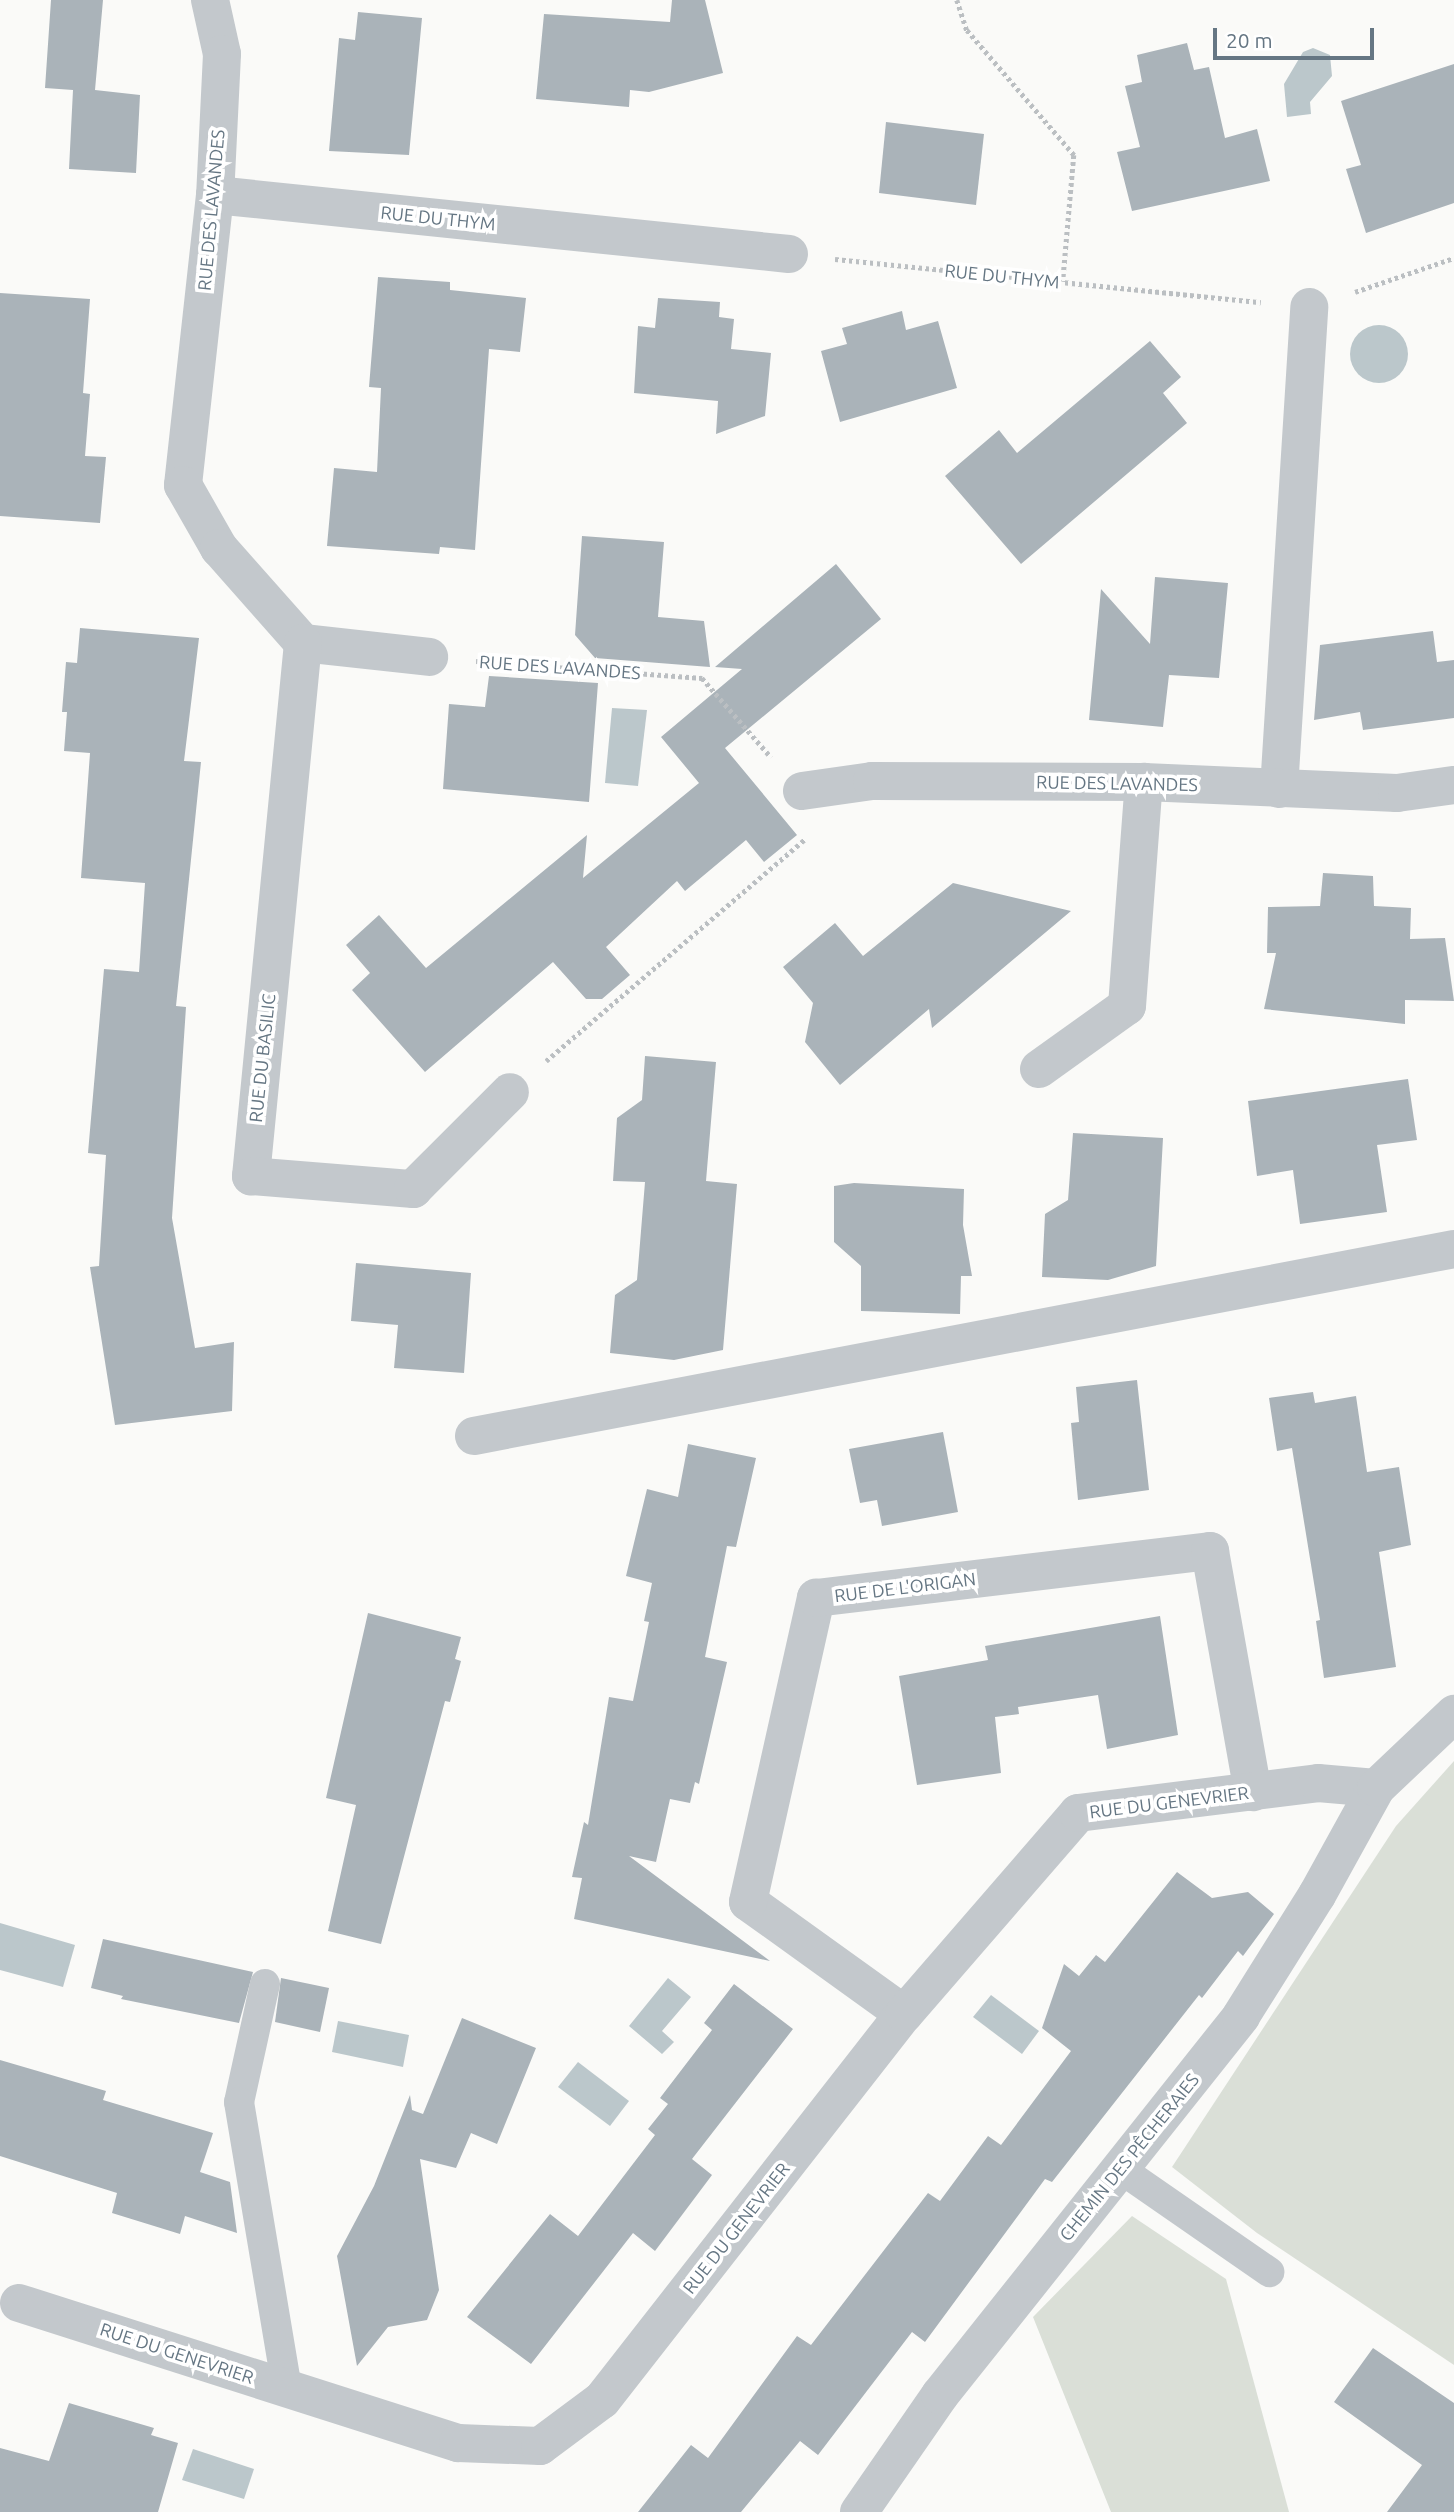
<!DOCTYPE html>
<html>
<head>
<meta charset="utf-8">
<style>
	body { margin:0 }
	#map { position:relative; width:1454px; height:2512px; overflow:hidden; background:#fafaf8; font-family:Ubuntu,sans-serif }
	div>[style] { position:absolute }
	[style*='--x'] { left:calc(var(--x)*1px); top:calc(var(--y)*1px); width:calc(var(--w)*1px); rotate:calc(var(--a)*1deg) }
	.green>* { inset:0; background:#dadfd7 }
	.water>* { inset:0; background:#bbc7cb }
	.round { border-radius:50% }
	.building>* { inset:0; background:#aab3b9 }
	.path>* { height:4.5px; margin-top:-2.25px; transform-origin:0; background:repeating-linear-gradient(90deg,#bbbfc2 0 3.5px,transparent 0 7px) }
	.service>* { height:30px; margin:-15px; padding:0 15px; transform-origin:15px; border-radius:15px; background:#c3c8cc }
	.minor>* { height:38px; margin:-19px; padding:0 19px; transform-origin:19px; border-radius:19px; background:#c3c8cc }
	span { translate:-50% -50%; white-space:nowrap; text-align:center; line-height:1.15; -webkit-text-stroke:7px #fff; paint-order:stroke }
	.street-label { font-size:18px; color:#657683 }
	.scale { position:absolute; left:1213px; top:28px; width:161px; height:32px; box-sizing:border-box; border:4px solid #657683; border-top:0; padding-left:9px; font-size:21px; line-height:24px; white-space:nowrap; color:#657683; -webkit-text-stroke:5px #fff; paint-order:stroke }
</style>
</head>
<body>
<div id="map">
	<div class="green">
		<div style="clip-path:polygon(1454px 1761px,1454px 2365px,1257px 2233px,1172px 2167px,1396px 1826px)"></div>
		<div style="clip-path:polygon(1132px 2216px,1226px 2279px,1289px 2512px,1111px 2512px,1033px 2317px)"></div>
	</div>
	<div class="water">
		<div style="clip-path:polygon(1313px 48px,1330px 55px,1332px 76px,1310px 102px,1311px 114px,1287px 117px,1284px 84px,1303px 52px)"></div>
		<div class="round" style="left:1350px;top:325px;width:58px;height:58px"></div>
		<div style="clip-path:polygon(612px 708px,647px 710px,638px 786px,605px 783px)"></div>
		<div style="clip-path:polygon(0 1923px,75px 1945px,63px 1987px,0 1970px)"></div>
		<div style="clip-path:polygon(668px 1978px,691px 1997px,662px 2031px,674px 2042px,662px 2054px,629px 2026px)"></div>
		<div style="clip-path:polygon(991px 1995px,1039px 2031px,1022px 2054px,973px 2017px)"></div>
		<div style="clip-path:polygon(338px 2021px,409px 2035px,403px 2067px,332px 2052px)"></div>
		<div style="clip-path:polygon(578px 2062px,629px 2101px,610px 2126px,558px 2087px)"></div>
		<div style="clip-path:polygon(193px 2449px,254px 2469px,244px 2499px,182px 2480px)"></div>
	</div>
	<div class="building">
		<div style="clip-path:polygon(51px 0,103px 0,95px 90px,140px 95px,136px 173px,69px 169px,73px 90px,45px 88px)"></div>
		<div style="clip-path:polygon(672px 0,705px 0,723px 73px,649px 92px,630px 90px,629px 107px,536px 99px,544px 14px,670px 22px)"></div>
		<div style="clip-path:polygon(358px 12px,422px 18px,409px 155px,329px 151px,339px 38px,355px 40px)"></div>
		<div style="clip-path:polygon(1187px 43px,1194px 70px,1209px 67px,1225px 138px,1257px 129px,1270px 181px,1132px 211px,1117px 152px,1140px 147px,1125px 86px,1142px 82px,1137px 55px)"></div>
		<div style="clip-path:polygon(1454px 64px,1454px 203px,1366px 233px,1346px 169px,1361px 165px,1341px 101px)"></div>
		<div style="clip-path:polygon(886px 122px,984px 134px,976px 205px,879px 193px)"></div>
		<div style="clip-path:polygon(378px 277px,450px 282px,450px 290px,526px 298px,520px 352px,489px 349px,475px 550px,440px 547px,439px 554px,327px 546px,334px 468px,377px 472px,381px 388px,369px 387px)"></div>
		<div style="clip-path:polygon(0 293px,90px 299px,83px 393px,90px 394px,85px 456px,106px 457px,100px 523px,0 516px)"></div>
		<div style="clip-path:polygon(658px 298px,720px 302px,719px 317px,734px 319px,731px 349px,771px 353px,765px 416px,716px 434px,718px 401px,634px 393px,638px 326px,655px 328px)"></div>
		<div style="clip-path:polygon(902px 311px,906px 330px,938px 321px,957px 388px,840px 422px,821px 351px,847px 344px,842px 328px)"></div>
		<div style="clip-path:polygon(1150px 341px,1181px 377px,1163px 393px,1187px 423px,1021px 564px,945px 476px,999px 430px,1017px 453px)"></div>
		<div style="clip-path:polygon(582px 536px,664px 542px,658px 617px,704px 621px,710px 667px,595px 658px,575px 635px)"></div>
		<div style="clip-path:polygon(836px 564px,881px 619px,725px 748px,797px 835px,764px 862px,746px 840px,685px 891px,677px 881px,606px 947px,630px 975px,602px 999px,586px 999px,553px 962px,425px 1072px,352px 990px,370px 973px,346px 945px,379px 915px,426px 968px,587px 835px,583px 878px,699px 783px,661px 737px,742px 669px,715px 667px)"></div>
		<div style="clip-path:polygon(1155px 577px,1228px 583px,1219px 678px,1169px 675px,1163px 727px,1089px 720px,1101px 589px,1150px 644px)"></div>
		<div style="clip-path:polygon(80px 628px,199px 638px,184px 761px,201px 762px,176px 1006px,186px 1007px,172px 1218px,195px 1348px,234px 1342px,232px 1411px,115px 1425px,90px 1267px,99px 1266px,106px 1155px,88px 1153px,104px 969px,139px 972px,145px 883px,81px 878px,90px 753px,64px 751px,67px 712px,62px 712px,66px 662px,77px 663px)"></div>
		<div style="clip-path:polygon(1433px 631px,1437px 662px,1454px 660px,1454px 718px,1363px 730px,1360px 712px,1314px 720px,1320px 645px)"></div>
		<div style="clip-path:polygon(489px 676px,598px 683px,589px 802px,443px 789px,449px 704px,485px 707px)"></div>
		<div style="clip-path:polygon(1323px 873px,1373px 876px,1374px 906px,1411px 908px,1410px 939px,1445px 938px,1454px 1001px,1405px 1000px,1405px 1024px,1264px 1009px,1276px 953px,1267px 953px,1268px 907px,1320px 906px)"></div>
		<div style="clip-path:polygon(953px 883px,1071px 911px,932px 1028px,929px 1009px,840px 1085px,805px 1042px,813px 1003px,783px 967px,835px 923px,863px 956px)"></div>
		<div style="clip-path:polygon(645px 1056px,716px 1062px,706px 1181px,737px 1184px,723px 1350px,674px 1360px,610px 1353px,615px 1295px,637px 1280px,645px 1182px,613px 1181px,617px 1118px,642px 1100px)"></div>
		<div style="clip-path:polygon(1408px 1079px,1417px 1140px,1377px 1145px,1387px 1212px,1300px 1224px,1293px 1170px,1257px 1176px,1248px 1101px)"></div>
		<div style="clip-path:polygon(1073px 1133px,1163px 1138px,1156px 1266px,1108px 1280px,1042px 1277px,1045px 1214px,1068px 1200px)"></div>
		<div style="clip-path:polygon(854px 1183px,964px 1189px,963px 1225px,972px 1276px,961px 1276px,960px 1314px,861px 1311px,861px 1266px,834px 1242px,834px 1186px)"></div>
		<div style="clip-path:polygon(356px 1263px,471px 1273px,464px 1373px,394px 1368px,398px 1325px,351px 1321px)"></div>
		<div style="clip-path:polygon(1137px 1380px,1149px 1490px,1078px 1500px,1071px 1423px,1079px 1422px,1076px 1387px)"></div>
		<div style="clip-path:polygon(1313px 1392px,1315px 1403px,1356px 1396px,1367px 1472px,1399px 1467px,1411px 1545px,1379px 1552px,1396px 1667px,1324px 1678px,1316px 1621px,1320px 1620px,1292px 1448px,1277px 1451px,1269px 1398px)"></div>
		<div style="clip-path:polygon(943px 1432px,958px 1512px,882px 1526px,877px 1500px,860px 1503px,849px 1449px)"></div>
		<div style="clip-path:polygon(688px 1444px,756px 1458px,736px 1547px,727px 1546px,705px 1657px,727px 1662px,699px 1784px,695px 1782px,690px 1803px,670px 1799px,656px 1862px,629px 1856px,770px 1961px,574px 1919px,582px 1878px,572px 1877px,584px 1822px,588px 1825px,609px 1697px,633px 1701px,649px 1622px,644px 1621px,652px 1583px,626px 1576px,647px 1489px,678px 1497px)"></div>
		<div style="clip-path:polygon(368px 1613px,461px 1637px,455px 1659px,461px 1661px,450px 1702px,445px 1701px,381px 1944px,328px 1931px,356px 1805px,326px 1798px)"></div>
		<div style="clip-path:polygon(1160px 1616px,1178px 1735px,1107px 1749px,1098px 1695px,1018px 1707px,1019px 1714px,995px 1717px,1001px 1773px,917px 1785px,899px 1676px,988px 1660px,985px 1646px)"></div>
		<div style="clip-path:polygon(1177px 1872px,1212px 1898px,1248px 1892px,1274px 1914px,1243px 1956px,1238px 1951px,1202px 1998px,1199px 1995px,1052px 2182px,1045px 2179px,925px 2342px,912px 2332px,818px 2455px,800px 2441px,741px 2512px,638px 2512px,691px 2445px,708px 2458px,797px 2336px,811px 2345px,928px 2193px,940px 2201px,988px 2136px,1001px 2145px,1071px 2051px,1042px 2028px,1064px 1964px,1079px 1976px,1096px 1955px,1105px 1962px)"></div>
		<div style="clip-path:polygon(103px 1939px,253px 1972px,239px 2023px,121px 1999px,123px 1996px,91px 1988px)"></div>
		<div style="clip-path:polygon(281px 1978px,329px 1988px,320px 2032px,275px 2022px)"></div>
		<div style="clip-path:polygon(734px 1984px,793px 2029px,692px 2159px,712px 2175px,655px 2251px,633px 2233px,531px 2364px,467px 2317px,550px 2214px,578px 2236px,655px 2135px,648px 2129px,668px 2104px,660px 2098px,712px 2030px,704px 2023px)"></div>
		<div style="clip-path:polygon(462px 2018px,536px 2048px,497px 2144px,471px 2133px,456px 2168px,420px 2159px,439px 2290px,427px 2320px,388px 2327px,357px 2366px,337px 2256px,374px 2186px,410px 2095px,412px 2110px,423px 2114px)"></div>
		<div style="clip-path:polygon(0 2060px,106px 2091px,103px 2100px,213px 2133px,200px 2172px,230px 2182px,237px 2233px,185px 2216px,180px 2234px,112px 2213px,117px 2193px,0 2156px)"></div>
		<div style="clip-path:polygon(1373px 2348px,1454px 2403px,1454px 2512px,1387px 2512px,1422px 2465px,1334px 2402px)"></div>
		<div style="clip-path:polygon(69px 2403px,154px 2428px,151px 2435px,178px 2443px,158px 2512px,0 2512px,0 2448px,49px 2461px)"></div>
	</div>
	<div class="path">
		<div style="--x:957;--y:0;--w:32;--a:72"></div>
		<div style="--x:967;--y:30;--w:165;--a:49.4"></div>
		<div style="--x:1074;--y:155;--w:127;--a:95"></div>
		<div style="--x:835;--y:259;--w:428;--a:5.8"></div>
		<div style="--x:1355;--y:292;--w:105;--a:-19"></div>
		<div style="--x:476;--y:661;--w:227;--a:4.3"></div>
		<div style="--x:702;--y:678;--w:105;--a:48.9"></div>
		<div style="--x:546;--y:1061;--w:341;--a:-40.6"></div>
	</div>
	<div class="service">
		<div style="--x:265;--y:1984;--w:121;--a:102.4"></div>
		<div style="--x:239;--y:2102;--w:290;--a:80.5"></div>
		<div style="--x:1119;--y:2168;--w:183;--a:34.7"></div>
	</div>
	<div class="minor">
		<div style="--x:210;--y:0;--w:55;--a:77.5"></div>
		<div style="--x:222;--y:54;--w:141;--a:92.8"></div>
		<div style="--x:215;--y:195;--w:292;--a:96.3"></div>
		<div style="--x:183;--y:485;--w:73;--a:60.3"></div>
		<div style="--x:219;--y:548;--w:127;--a:48.5"></div>
		<div style="--x:303;--y:643;--w:127;--a:6.3"></div>
		<div style="--x:215;--y:195;--w:577;--a:5.87"></div>
		<div style="--x:303;--y:643;--w:536;--a:95.57"></div>
		<div style="--x:251;--y:1176;--w:163;--a:4.6"></div>
		<div style="--x:413;--y:1189;--w:137;--a:-45"></div>
		<div style="--x:1279;--y:789;--w:483;--a:-86.4"></div>
		<div style="--x:802;--y:791;--w:71;--a:-8.1"></div>
		<div style="--x:872;--y:781;--w:272;--a:0.2"></div>
		<div style="--x:1144;--y:782;--w:253;--a:2.5"></div>
		<div style="--x:1397;--y:793;--w:58;--a:-8"></div>
		<div style="--x:1039;--y:1069;--w:108;--a:-35.6"></div>
		<div style="--x:1127;--y:1006;--w:225;--a:-85.7"></div>
		<div style="--x:474;--y:1436;--w:998;--a:-10.8"></div>
		<div style="--x:904;--y:2014;--w:192;--a:-144.3"></div>
		<div style="--x:748;--y:1902;--w:312;--a:-77.4"></div>
		<div style="--x:816;--y:1598;--w:397;--a:-6.8"></div>
		<div style="--x:1210;--y:1551;--w:245;--a:79.9"></div>
		<div style="--x:19;--y:2303;--w:461;--a:17.7"></div>
		<div style="--x:458;--y:2443;--w:82;--a:2.1"></div>
		<div style="--x:540;--y:2446;--w:77;--a:-36.6"></div>
		<div style="--x:602;--y:2400;--w:490;--a:-52"></div>
		<div style="--x:904;--y:2014;--w:266;--a:-49.1"></div>
		<div style="--x:1078;--y:1813;--w:242;--a:-7.1"></div>
		<div style="--x:1318;--y:1783;--w:58;--a:4.9"></div>
		<div style="--x:859;--y:2512;--w:142;--a:-55.3"></div>
		<div style="--x:940;--y:2395;--w:484;--a:-51.5"></div>
		<div style="--x:1241;--y:2016;--w:143;--a:-57.9"></div>
		<div style="--x:1317;--y:1895;--w:122;--a:-61.1"></div>
		<div style="--x:1376;--y:1788;--w:108;--a:-43.5"></div>
	</div>
	<div class="street-label">
		<span style="left:211px;top:210px;rotate:-85deg">RUE DES LAVANDES</span>
		<span style="left:438px;top:218px;rotate:6deg">RUE DU THYM</span>
		<span style="left:1002px;top:276px;rotate:6deg">RUE DU THYM</span>
		<span style="left:560px;top:667px;rotate:4deg">RUE DES LAVANDES</span>
		<span style="left:1117px;top:783px;rotate:1deg">RUE DES LAVANDES</span>
		<span style="left:262px;top:1058px;rotate:-84deg">RUE DU BASILIC</span>
		<span style="left:905px;top:1587px;rotate:-7deg">RUE DE L'ORIGAN</span>
		<span style="left:1169px;top:1802px;rotate:-7deg">RUE DU GENEVRIER</span>
		<span style="left:1129px;top:2157px;rotate:-51deg">CHEMIN DES PÊCHERAIES</span>
		<span style="left:736px;top:2228px;rotate:-52deg">RUE DU GENEVRIER</span>
		<span style="left:177px;top:2353px;rotate:18deg">RUE DU GENEVRIER</span>
	</div>
	<div class="scale">20 m</div>
</div>
</body>
</html>
